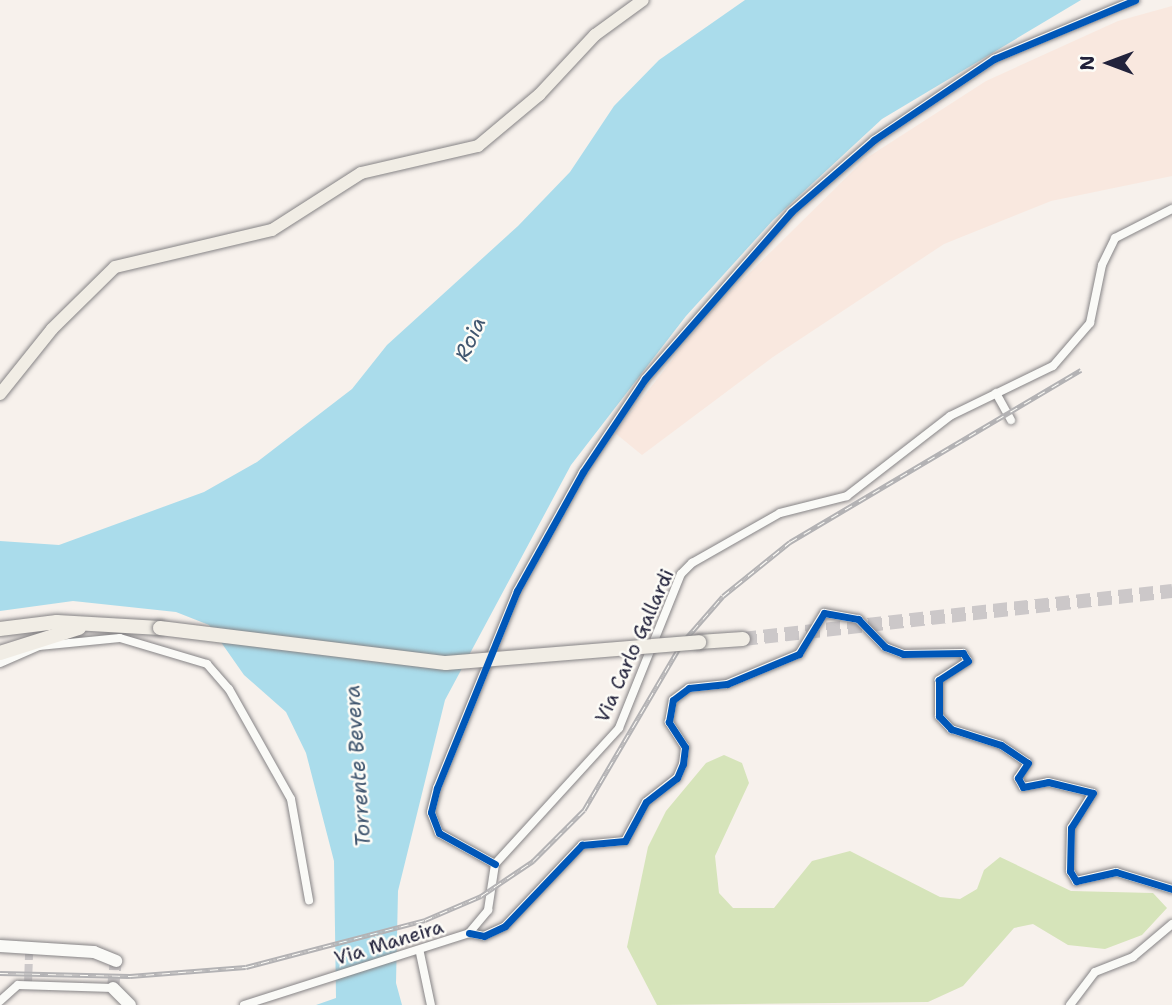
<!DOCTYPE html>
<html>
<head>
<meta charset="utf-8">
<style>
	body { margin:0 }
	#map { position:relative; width:1172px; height:1005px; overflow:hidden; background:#f7f1ec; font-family:"Shantell Sans",sans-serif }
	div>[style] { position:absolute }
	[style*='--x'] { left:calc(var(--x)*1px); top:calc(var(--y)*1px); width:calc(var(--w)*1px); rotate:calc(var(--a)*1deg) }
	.built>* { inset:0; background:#f9e8df }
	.green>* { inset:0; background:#d6e4ba }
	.water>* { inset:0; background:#aadceb }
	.street-tunnel>* { height:8px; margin-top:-4px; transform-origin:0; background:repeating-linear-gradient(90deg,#ccc8c9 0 8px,transparent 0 12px) }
	.secondary-tunnel>* { height:12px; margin-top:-6px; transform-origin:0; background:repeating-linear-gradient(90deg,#ccc8c9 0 12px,transparent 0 18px) }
	.highway-tunnel>* { height:14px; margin-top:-7px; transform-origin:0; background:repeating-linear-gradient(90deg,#ccc8c9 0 14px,transparent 0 21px) }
	.roads { filter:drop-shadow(0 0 2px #868486) drop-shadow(0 0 2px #868486) }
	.street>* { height:8px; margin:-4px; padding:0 4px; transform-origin:4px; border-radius:4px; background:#fafaf7 }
	.secondary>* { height:12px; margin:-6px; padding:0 6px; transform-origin:6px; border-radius:6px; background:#fafaf7 }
	.primary>* { height:12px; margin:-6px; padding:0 6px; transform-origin:6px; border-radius:6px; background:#f1ede5 }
	.highway>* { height:14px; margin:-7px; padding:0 7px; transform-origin:7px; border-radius:7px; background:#f1ede5 }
	.rail>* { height:5px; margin-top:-2.5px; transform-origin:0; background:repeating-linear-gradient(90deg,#fdfcf7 0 8px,#b3b2b4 0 16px); box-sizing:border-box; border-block:2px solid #b3b2b4 }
	.bridges { filter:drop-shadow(0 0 2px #868486) drop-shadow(0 0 2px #868486) }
	.highway-bridge>* { height:14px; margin:-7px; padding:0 7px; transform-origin:7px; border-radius:7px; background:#f1ede5 }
	.cycleway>* { height:7px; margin:-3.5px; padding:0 3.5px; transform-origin:3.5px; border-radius:3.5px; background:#0057b8 }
	span { translate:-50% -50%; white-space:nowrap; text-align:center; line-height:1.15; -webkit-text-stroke:5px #fdfcf7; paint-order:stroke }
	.street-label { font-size:19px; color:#22223b }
	.water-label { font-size:21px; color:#415770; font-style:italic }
	.north { position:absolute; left:1074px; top:28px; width:70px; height:70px; -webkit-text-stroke:5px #fdfcf7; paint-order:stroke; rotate:270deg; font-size:19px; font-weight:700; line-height:28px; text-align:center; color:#22223b }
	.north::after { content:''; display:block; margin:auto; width:24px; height:32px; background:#22223b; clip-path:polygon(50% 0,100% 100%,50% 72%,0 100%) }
</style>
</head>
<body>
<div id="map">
	<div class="built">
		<div style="clip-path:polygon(1172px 6px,1172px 176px,1051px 201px,944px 244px,773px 357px,642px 455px,615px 433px,708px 314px,865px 159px,986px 81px,1118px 21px)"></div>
	</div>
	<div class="green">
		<div style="clip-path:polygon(724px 755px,742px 763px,749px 783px,715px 856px,719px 893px,733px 908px,774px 908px,812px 861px,850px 851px,940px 897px,960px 899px,977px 889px,984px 870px,1000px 857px,1071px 891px,1153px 893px,1167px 908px,1142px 935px,1105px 949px,1068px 945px,1033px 924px,1014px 928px,963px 986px,928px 1002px,657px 1005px,627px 947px,648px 847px,666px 811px,706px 763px)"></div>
	</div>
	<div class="water">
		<div style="clip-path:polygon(745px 0,1081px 0,882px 119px,773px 220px,686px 316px,571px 465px,445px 700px,398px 891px,396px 983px,402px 1005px,316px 1005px,336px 998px,334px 861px,306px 753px,286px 712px,244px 675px,209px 625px,176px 612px,73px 601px,0 611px,0 541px,59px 545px,204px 492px,257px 462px,352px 389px,387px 345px,518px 226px,570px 172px,614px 106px,659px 60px)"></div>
	</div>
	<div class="street-tunnel">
		<div style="--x:28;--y:984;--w:36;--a:-88"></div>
	</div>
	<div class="secondary-tunnel">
		<div style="--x:113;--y:988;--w:27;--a:-84"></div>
	</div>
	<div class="highway-tunnel">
		<div style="--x:743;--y:639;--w:432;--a:-6.4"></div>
	</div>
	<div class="roads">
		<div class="street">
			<div style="--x:996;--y:393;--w:31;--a:61"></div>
			<div style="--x:0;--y:663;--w:43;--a:-23.6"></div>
			<div style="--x:39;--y:646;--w:81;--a:-5.6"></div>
			<div style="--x:120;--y:638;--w:91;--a:16.6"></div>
			<div style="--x:207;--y:664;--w:33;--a:49"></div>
			<div style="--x:229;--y:689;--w:126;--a:60.6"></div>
			<div style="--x:291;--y:799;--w:103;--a:79.9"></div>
			<div style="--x:495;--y:864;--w:64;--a:-151"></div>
			<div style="--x:439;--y:833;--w:22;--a:-111"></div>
			<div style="--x:431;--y:812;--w:25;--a:-76"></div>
			<div style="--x:437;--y:788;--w:213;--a:-67.9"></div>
			<div style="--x:517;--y:591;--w:136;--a:-61"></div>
			<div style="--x:583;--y:472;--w:112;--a:-56.3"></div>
			<div style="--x:645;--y:379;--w:222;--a:-48.8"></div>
			<div style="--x:791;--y:212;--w:110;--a:-40.9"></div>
			<div style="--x:874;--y:140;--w:145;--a:-34"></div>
			<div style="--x:994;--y:59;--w:153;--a:-22.7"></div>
			<div style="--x:495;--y:864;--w:184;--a:-47.6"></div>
			<div style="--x:619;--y:728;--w:166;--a:-68.1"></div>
			<div style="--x:681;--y:574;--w:16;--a:-45"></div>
			<div style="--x:692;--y:563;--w:101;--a:-29.6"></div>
			<div style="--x:780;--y:513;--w:69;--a:-14.2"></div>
			<div style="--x:847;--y:496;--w:130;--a:-37.8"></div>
			<div style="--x:950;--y:416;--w:114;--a:-25.9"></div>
			<div style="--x:1053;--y:366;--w:57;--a:-49.3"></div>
			<div style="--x:1090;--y:323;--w:59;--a:-78.3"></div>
			<div style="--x:1102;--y:265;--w:30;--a:-64"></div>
			<div style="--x:1115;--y:238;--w:64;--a:-27"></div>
			<div style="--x:469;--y:933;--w:15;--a:11"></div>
			<div style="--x:484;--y:936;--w:23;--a:-25"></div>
			<div style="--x:505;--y:926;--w:112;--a:-46.5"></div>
			<div style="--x:582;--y:845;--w:43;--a:-5.3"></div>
			<div style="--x:625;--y:841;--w:44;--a:-61.7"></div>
			<div style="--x:646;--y:802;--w:39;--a:-38"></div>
			<div style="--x:677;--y:778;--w:15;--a:-67"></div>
			<div style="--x:683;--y:764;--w:17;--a:-83"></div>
			<div style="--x:685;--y:747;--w:30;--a:-123"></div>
			<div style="--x:669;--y:722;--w:22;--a:-80"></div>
			<div style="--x:673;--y:700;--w:20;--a:-37"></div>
			<div style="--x:689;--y:688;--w:38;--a:-6"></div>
			<div style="--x:727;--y:684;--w:78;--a:-22.6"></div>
			<div style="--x:799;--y:654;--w:48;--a:-58.6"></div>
			<div style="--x:824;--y:613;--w:35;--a:10"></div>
			<div style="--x:858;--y:619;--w:39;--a:46"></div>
			<div style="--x:885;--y:647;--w:19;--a:21"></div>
			<div style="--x:903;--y:654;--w:60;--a:-1"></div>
			<div style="--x:963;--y:653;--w:9;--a:58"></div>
			<div style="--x:968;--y:661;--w:35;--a:147"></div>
			<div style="--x:939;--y:680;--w:36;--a:90"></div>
			<div style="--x:939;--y:716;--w:18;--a:47"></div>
			<div style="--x:951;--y:729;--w:52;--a:17.7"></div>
			<div style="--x:1001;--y:745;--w:32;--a:34"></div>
			<div style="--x:1028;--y:763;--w:18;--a:124"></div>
			<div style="--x:1018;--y:778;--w:10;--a:61"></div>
			<div style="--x:1023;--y:787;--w:25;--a:-11"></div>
			<div style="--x:1048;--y:782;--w:46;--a:13.7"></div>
			<div style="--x:1093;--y:793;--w:41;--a:122.2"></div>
			<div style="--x:1071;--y:828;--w:43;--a:91.3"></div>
			<div style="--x:1070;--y:871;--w:12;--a:59"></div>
			<div style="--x:1076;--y:881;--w:41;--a:-12.7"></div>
			<div style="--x:1116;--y:872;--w:59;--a:16.9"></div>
			<div style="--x:420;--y:953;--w:53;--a:78.1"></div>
			<div style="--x:0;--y:1001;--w:24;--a:-42"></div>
			<div style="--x:18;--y:985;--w:95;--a:1.8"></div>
			<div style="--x:244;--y:1005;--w:236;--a:-17.7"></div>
			<div style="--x:469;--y:933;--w:30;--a:-50"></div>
			<div style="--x:488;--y:910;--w:47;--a:-81.3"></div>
			<div style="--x:1070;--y:1005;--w:41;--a:-52.9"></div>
			<div style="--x:1095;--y:972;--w:41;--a:-21.5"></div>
			<div style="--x:1133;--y:957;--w:51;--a:-40.2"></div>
		</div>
		<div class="secondary">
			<div style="--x:0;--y:946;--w:94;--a:3.7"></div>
			<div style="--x:94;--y:952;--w:24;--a:22"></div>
			<div style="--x:113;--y:988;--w:24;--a:45"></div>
		</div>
		<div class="primary">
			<div style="--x:0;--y:394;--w:83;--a:-51.3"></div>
			<div style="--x:52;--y:329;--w:88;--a:-44.5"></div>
			<div style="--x:115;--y:267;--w:161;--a:-13.3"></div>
			<div style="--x:272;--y:230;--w:106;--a:-32.6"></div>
			<div style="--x:361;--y:173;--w:120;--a:-13"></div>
			<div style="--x:478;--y:146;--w:80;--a:-39.9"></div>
			<div style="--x:539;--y:95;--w:82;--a:-47"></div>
			<div style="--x:595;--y:35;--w:59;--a:-36.1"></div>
		</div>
		<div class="highway">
			<div style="--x:0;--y:629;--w:57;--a:-7"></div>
			<div style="--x:57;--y:622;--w:103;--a:3.3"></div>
			<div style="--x:699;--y:642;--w:44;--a:-3.9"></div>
			<div style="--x:0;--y:653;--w:83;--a:-17.6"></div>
		</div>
	</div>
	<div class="rail">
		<div style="--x:0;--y:973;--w:130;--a:1.3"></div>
		<div style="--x:130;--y:976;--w:116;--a:-4.4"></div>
		<div style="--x:246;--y:967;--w:185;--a:-14.7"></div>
		<div style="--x:425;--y:920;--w:61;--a:-23.2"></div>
		<div style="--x:481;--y:896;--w:63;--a:-33.9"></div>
		<div style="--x:533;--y:861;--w:72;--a:-45"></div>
		<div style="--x:584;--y:810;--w:194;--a:-59.6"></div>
		<div style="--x:682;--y:643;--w:62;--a:-48.9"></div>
		<div style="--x:723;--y:596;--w:86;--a:-38.9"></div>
		<div style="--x:790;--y:542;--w:338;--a:-30.6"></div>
	</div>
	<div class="bridges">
		<div class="highway-bridge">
			<div style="--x:160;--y:628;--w:288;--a:7"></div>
			<div style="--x:446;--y:663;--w:254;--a:-4.7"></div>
		</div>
	</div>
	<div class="cycleway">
		<div style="--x:495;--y:864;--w:64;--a:-151"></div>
		<div style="--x:439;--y:833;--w:22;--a:-111"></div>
		<div style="--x:431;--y:812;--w:25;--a:-76"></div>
		<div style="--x:437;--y:788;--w:213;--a:-67.9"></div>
		<div style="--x:517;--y:591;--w:136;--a:-61"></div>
		<div style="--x:583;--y:472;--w:112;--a:-56.3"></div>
		<div style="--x:645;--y:379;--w:222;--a:-48.8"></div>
		<div style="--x:791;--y:212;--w:110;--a:-40.9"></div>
		<div style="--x:874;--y:140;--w:145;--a:-34"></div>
		<div style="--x:994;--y:59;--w:153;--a:-22.7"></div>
		<div style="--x:469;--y:933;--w:15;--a:11"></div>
		<div style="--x:484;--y:936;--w:23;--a:-25"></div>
		<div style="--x:505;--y:926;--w:112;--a:-46.5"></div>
		<div style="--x:582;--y:845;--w:43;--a:-5.3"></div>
		<div style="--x:625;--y:841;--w:44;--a:-61.7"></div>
		<div style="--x:646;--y:802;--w:39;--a:-38"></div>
		<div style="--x:677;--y:778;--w:15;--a:-67"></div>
		<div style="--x:683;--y:764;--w:17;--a:-83"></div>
		<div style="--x:685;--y:747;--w:30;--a:-123"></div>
		<div style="--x:669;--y:722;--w:22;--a:-80"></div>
		<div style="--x:673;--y:700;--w:20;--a:-37"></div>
		<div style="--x:689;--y:688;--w:38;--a:-6"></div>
		<div style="--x:727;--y:684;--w:78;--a:-22.6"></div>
		<div style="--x:799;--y:654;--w:48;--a:-58.6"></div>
		<div style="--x:824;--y:613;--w:35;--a:10"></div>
		<div style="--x:858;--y:619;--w:39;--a:46"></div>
		<div style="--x:885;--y:647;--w:19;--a:21"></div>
		<div style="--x:903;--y:654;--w:60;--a:-1"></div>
		<div style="--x:963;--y:653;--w:9;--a:58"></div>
		<div style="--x:968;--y:661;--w:35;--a:147"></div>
		<div style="--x:939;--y:680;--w:36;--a:90"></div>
		<div style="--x:939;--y:716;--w:18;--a:47"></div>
		<div style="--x:951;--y:729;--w:52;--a:17.7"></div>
		<div style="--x:1001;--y:745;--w:32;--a:34"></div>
		<div style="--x:1028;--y:763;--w:18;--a:124"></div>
		<div style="--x:1018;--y:778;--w:10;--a:61"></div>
		<div style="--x:1023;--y:787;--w:25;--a:-11"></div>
		<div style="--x:1048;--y:782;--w:46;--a:13.7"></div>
		<div style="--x:1093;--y:793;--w:41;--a:122.2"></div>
		<div style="--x:1071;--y:828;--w:43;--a:91.3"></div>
		<div style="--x:1070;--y:871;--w:12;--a:59"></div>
		<div style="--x:1076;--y:881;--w:41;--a:-12.7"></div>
		<div style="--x:1116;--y:872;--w:59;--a:16.9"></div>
	</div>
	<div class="street-label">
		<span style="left:635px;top:646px;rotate:-66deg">Via Carlo Gallardi</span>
		<span style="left:389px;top:943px;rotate:-17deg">Via Maneira</span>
	</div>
	<div class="water-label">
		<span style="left:470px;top:339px;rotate:-65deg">Roia</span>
		<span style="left:358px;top:766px;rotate:-94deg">Torrente Bevera</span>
	</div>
	<div class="north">N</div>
</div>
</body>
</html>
